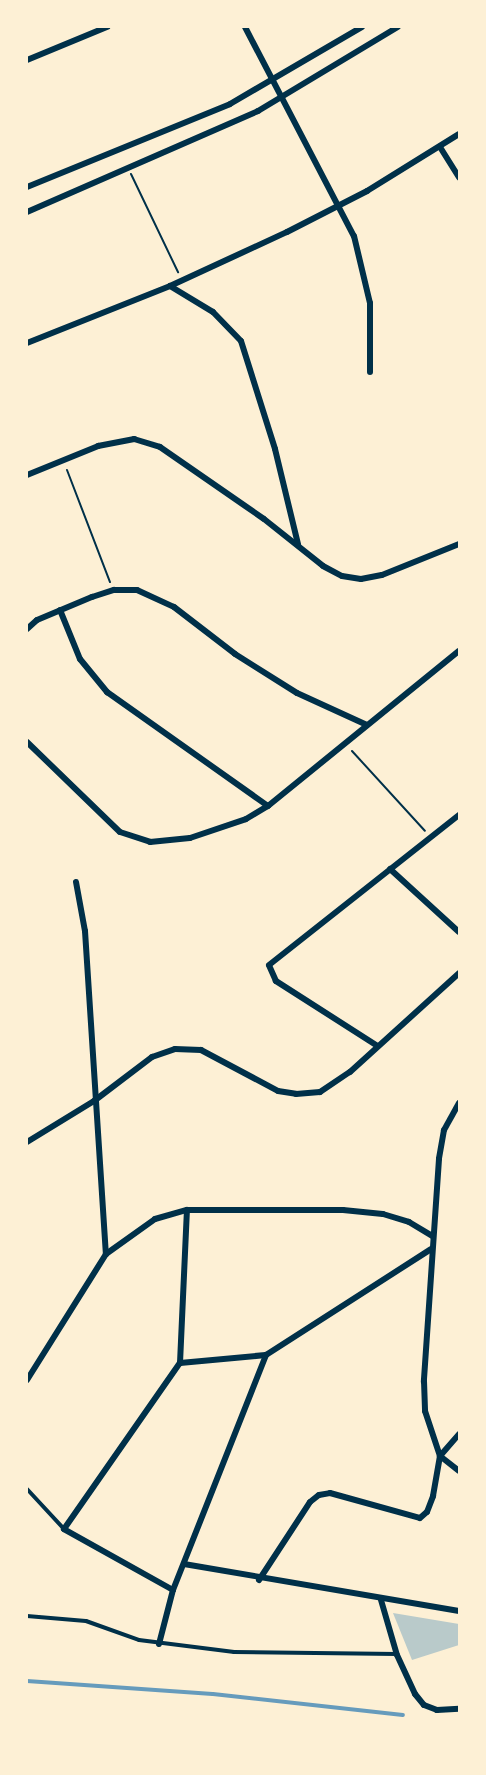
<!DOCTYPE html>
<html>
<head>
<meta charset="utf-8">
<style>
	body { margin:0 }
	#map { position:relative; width:486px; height:1775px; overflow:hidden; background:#fdf0d5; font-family:Karla,sans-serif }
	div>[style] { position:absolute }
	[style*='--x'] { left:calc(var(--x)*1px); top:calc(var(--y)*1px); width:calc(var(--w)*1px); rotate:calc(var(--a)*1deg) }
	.green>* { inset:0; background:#b9caca }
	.stream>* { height:4px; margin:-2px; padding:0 2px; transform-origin:2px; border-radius:2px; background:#669bbc }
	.path>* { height:2px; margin:-1px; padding:0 1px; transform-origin:1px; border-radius:1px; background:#003049 }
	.service>* { height:4px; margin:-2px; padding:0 2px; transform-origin:2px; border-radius:2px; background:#003049 }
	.minor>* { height:6px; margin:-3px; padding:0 3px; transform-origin:3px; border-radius:3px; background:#003049 }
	span { translate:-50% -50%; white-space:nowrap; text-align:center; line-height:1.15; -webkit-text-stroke:4.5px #fdf0d5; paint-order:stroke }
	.frame { position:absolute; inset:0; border:28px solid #fdf0d5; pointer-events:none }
</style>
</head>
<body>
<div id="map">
	<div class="green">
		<div style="clip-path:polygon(393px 1613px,459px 1624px,459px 1645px,412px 1660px)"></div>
	</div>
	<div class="stream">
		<div style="--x:27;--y:1681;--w:186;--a:4"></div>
		<div style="--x:213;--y:1694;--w:191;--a:6.3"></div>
	</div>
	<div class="path">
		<div style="--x:131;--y:174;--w:109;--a:64.4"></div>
		<div style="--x:67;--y:470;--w:120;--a:69"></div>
		<div style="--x:352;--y:751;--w:108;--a:47.6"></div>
	</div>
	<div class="service">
		<div style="--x:27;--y:1489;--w:54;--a:47.2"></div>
		<div style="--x:27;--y:1616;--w:59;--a:4.8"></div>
		<div style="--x:86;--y:1621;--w:56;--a:19.7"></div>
		<div style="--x:139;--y:1640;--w:96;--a:7.2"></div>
		<div style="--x:234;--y:1652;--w:163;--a:0.7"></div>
	</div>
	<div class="minor">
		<div style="--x:245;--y:27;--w:236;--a:62.5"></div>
		<div style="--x:354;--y:236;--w:69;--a:76.6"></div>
		<div style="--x:370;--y:303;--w:69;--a:90"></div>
		<div style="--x:27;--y:60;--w:87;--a:-22.4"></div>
		<div style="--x:440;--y:147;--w:36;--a:58"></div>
		<div style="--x:27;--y:187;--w:219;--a:-22.2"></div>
		<div style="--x:230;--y:104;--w:153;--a:-30.3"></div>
		<div style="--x:27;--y:212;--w:252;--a:-23.6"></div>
		<div style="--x:258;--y:111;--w:163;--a:-31"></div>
		<div style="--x:170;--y:286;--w:50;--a:31.2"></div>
		<div style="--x:213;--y:312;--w:40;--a:46"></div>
		<div style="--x:241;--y:341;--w:113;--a:72.5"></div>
		<div style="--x:275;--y:449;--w:98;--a:76.4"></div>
		<div style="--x:27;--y:343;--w:154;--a:-21.7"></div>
		<div style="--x:170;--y:286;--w:129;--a:-24.8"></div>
		<div style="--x:287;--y:232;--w:90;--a:-27.1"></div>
		<div style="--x:367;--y:191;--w:108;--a:-31.8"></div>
		<div style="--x:27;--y:475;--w:77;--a:-22.2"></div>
		<div style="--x:98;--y:446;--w:37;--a:-11"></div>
		<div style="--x:134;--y:439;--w:27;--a:17"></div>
		<div style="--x:160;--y:447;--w:126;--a:34.7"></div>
		<div style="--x:264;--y:519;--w:75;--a:38.5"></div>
		<div style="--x:323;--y:566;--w:21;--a:28"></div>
		<div style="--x:342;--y:576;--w:19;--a:9"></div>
		<div style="--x:361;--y:579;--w:21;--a:-11"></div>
		<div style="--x:382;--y:575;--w:83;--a:-21.9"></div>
		<div style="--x:60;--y:610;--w:53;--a:67.8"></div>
		<div style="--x:80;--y:659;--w:43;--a:50.7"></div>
		<div style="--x:107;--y:692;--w:197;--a:35.3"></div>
		<div style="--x:27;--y:629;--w:13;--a:-42"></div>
		<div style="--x:37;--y:620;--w:60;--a:-22.7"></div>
		<div style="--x:92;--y:597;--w:23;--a:-18"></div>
		<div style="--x:114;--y:590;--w:23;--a:0"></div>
		<div style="--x:137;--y:590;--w:41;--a:24.7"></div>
		<div style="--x:174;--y:607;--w:77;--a:37.6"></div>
		<div style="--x:235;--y:654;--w:73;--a:32.2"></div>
		<div style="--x:297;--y:693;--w:77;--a:24.6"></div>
		<div style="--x:27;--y:742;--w:129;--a:44.1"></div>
		<div style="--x:120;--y:832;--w:32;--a:18"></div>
		<div style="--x:150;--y:842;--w:40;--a:-5.7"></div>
		<div style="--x:190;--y:838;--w:59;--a:-18.7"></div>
		<div style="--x:246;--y:819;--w:26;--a:-31"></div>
		<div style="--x:268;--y:806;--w:246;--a:-39.1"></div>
		<div style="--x:390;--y:869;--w:93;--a:42.4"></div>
		<div style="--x:76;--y:882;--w:50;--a:79.6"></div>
		<div style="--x:85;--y:931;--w:324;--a:86.3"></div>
		<div style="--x:376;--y:1045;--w:119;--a:-147.4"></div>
		<div style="--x:276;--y:981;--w:17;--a:-114"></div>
		<div style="--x:269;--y:965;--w:242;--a:-38.3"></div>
		<div style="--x:459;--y:1103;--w:31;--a:119"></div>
		<div style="--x:444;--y:1130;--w:29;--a:100"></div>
		<div style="--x:439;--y:1159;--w:223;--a:93.9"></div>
		<div style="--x:424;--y:1381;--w:30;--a:88"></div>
		<div style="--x:425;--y:1411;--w:47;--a:71.6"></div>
		<div style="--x:440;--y:1456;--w:24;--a:38"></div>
		<div style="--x:27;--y:1142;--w:79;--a:-31.5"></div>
		<div style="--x:94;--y:1101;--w:73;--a:-37.2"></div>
		<div style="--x:152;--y:1057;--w:24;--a:-19"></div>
		<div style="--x:175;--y:1049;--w:26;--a:2"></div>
		<div style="--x:201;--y:1050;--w:87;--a:28"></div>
		<div style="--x:278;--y:1091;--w:18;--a:9"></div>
		<div style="--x:296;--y:1094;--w:24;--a:-5"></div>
		<div style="--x:320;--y:1092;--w:36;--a:-34"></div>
		<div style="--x:350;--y:1072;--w:147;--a:-42.2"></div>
		<div style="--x:180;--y:1363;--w:153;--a:-87.4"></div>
		<div style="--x:27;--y:1380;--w:149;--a:-57.9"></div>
		<div style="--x:106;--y:1254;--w:60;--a:-35.5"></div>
		<div style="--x:155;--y:1219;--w:33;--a:-16"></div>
		<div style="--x:187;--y:1210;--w:156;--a:0"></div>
		<div style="--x:343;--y:1210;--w:40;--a:5.7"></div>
		<div style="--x:383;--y:1214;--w:27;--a:17"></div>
		<div style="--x:409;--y:1222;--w:27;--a:31"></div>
		<div style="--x:184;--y:1564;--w:279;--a:9.7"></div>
		<div style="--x:259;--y:1580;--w:93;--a:-56.8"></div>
		<div style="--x:310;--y:1502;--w:11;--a:-38"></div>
		<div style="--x:319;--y:1495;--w:11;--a:-10"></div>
		<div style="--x:330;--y:1493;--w:93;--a:15.5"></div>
		<div style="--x:420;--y:1518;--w:9;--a:-41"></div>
		<div style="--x:427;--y:1512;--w:17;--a:-69"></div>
		<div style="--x:433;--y:1496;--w:41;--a:-80.1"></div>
		<div style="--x:440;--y:1456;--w:29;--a:-49"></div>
		<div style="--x:173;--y:1590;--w:125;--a:-150.8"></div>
		<div style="--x:64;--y:1529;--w:203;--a:-55.1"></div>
		<div style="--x:180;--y:1363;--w:86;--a:-5.3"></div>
		<div style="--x:381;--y:1600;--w:57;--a:73.8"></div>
		<div style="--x:397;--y:1655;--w:43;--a:65.2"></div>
		<div style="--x:415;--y:1694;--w:14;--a:51"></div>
		<div style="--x:424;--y:1705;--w:14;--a:21"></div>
		<div style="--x:437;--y:1710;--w:22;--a:-3"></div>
		<div style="--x:159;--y:1644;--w:56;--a:-75.5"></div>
		<div style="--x:173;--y:1590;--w:253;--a:-68.4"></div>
		<div style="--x:266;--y:1355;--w:196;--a:-32.7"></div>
	</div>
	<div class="frame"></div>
</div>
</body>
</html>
